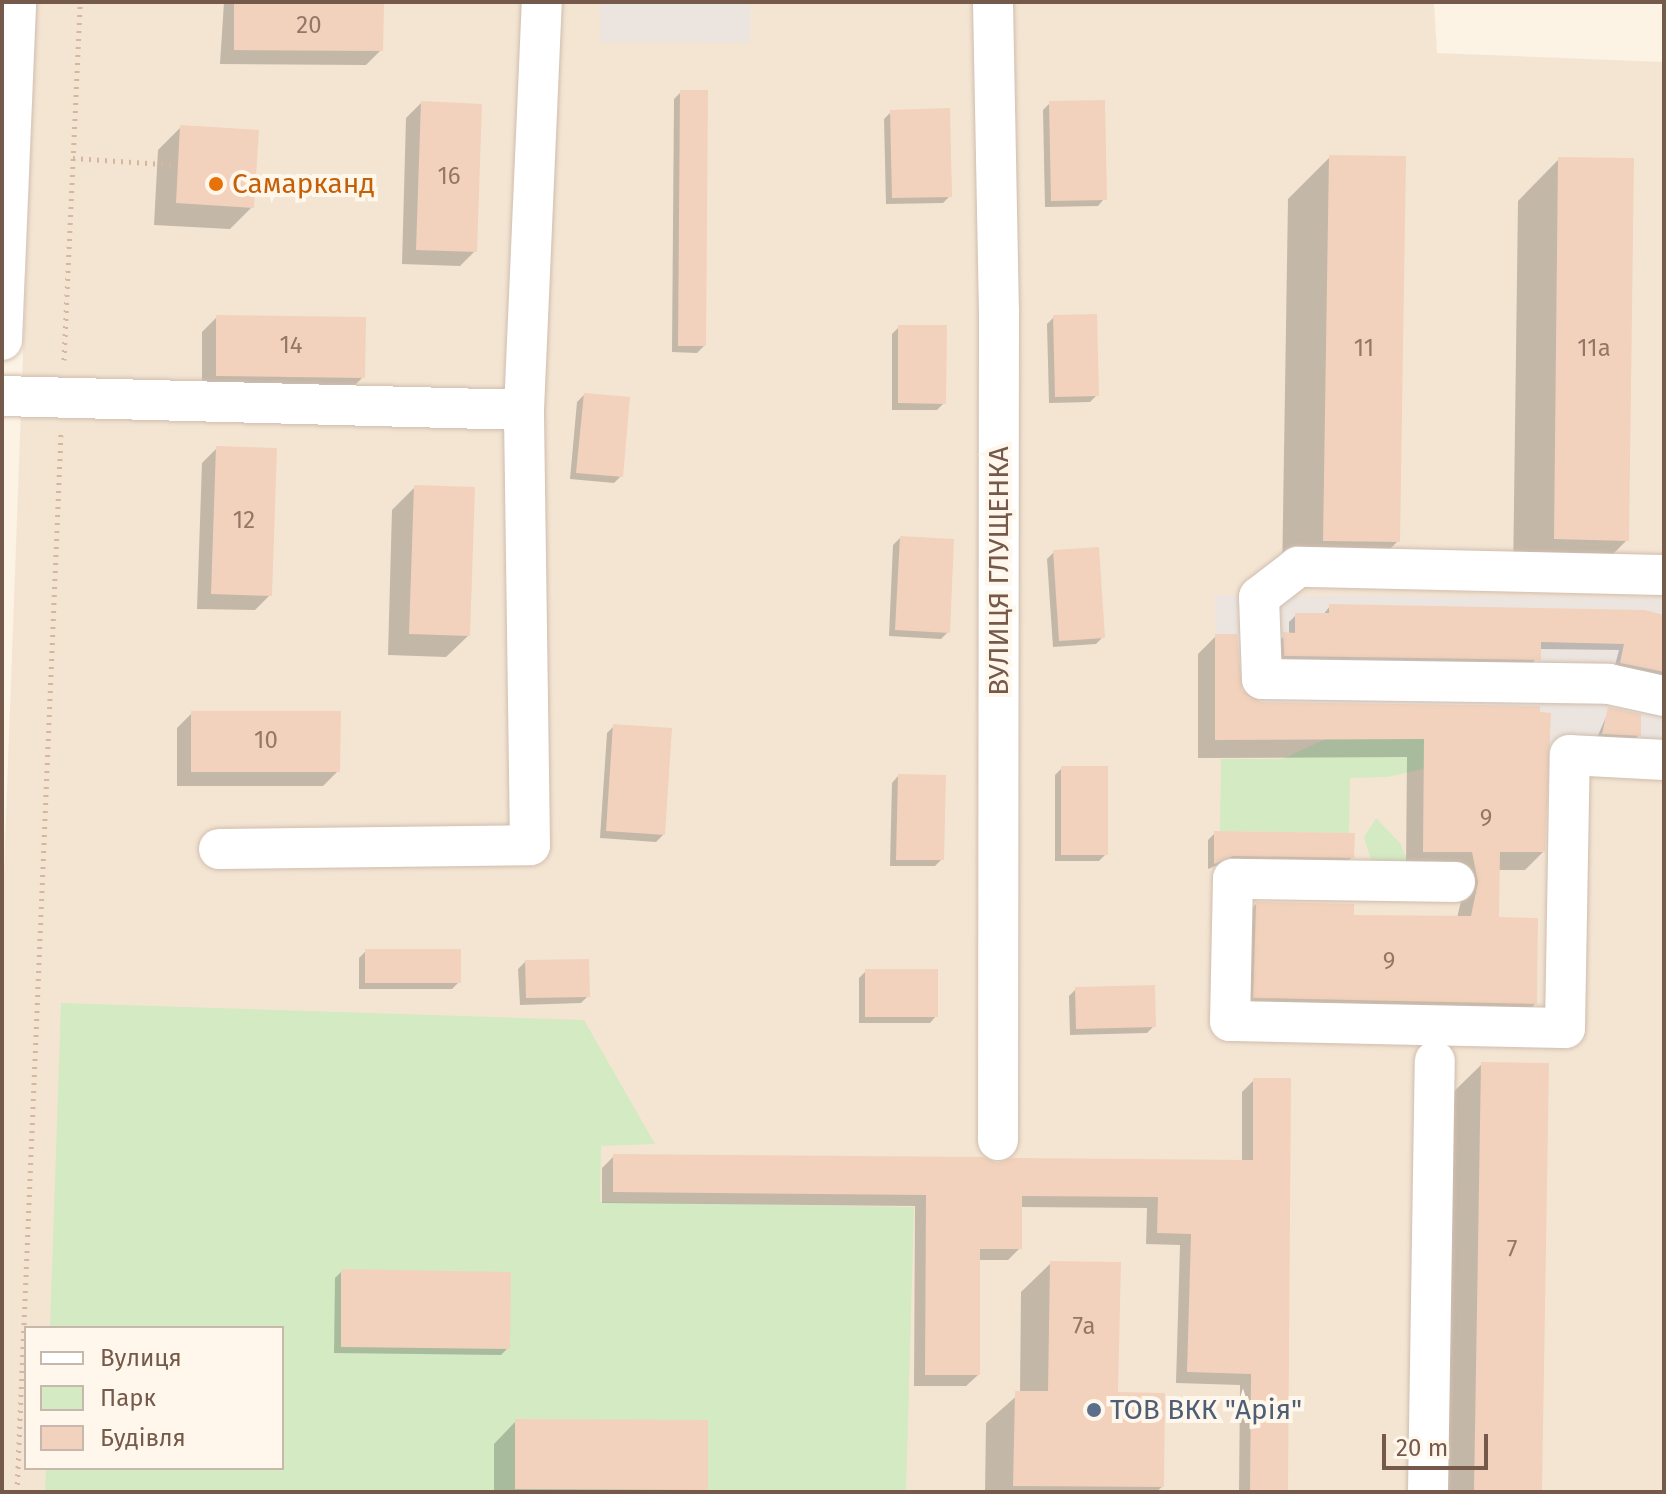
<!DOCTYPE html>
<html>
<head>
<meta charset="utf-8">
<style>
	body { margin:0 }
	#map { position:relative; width:1666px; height:1494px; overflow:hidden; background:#fcf3e5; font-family:"Fira Sans",sans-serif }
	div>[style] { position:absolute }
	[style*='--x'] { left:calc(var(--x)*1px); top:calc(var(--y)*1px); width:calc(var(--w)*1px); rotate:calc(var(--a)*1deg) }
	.residential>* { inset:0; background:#f4e5d3 }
	.industrial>* { inset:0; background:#ece5df }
	.green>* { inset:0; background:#d3eac3 }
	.shadow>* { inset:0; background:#0003 }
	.building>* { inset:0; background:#f2d2bc }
	.path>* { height:5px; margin-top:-2.5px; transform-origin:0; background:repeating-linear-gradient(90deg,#d7b59f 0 2px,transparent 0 8px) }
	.roads { filter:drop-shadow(0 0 2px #d0bdae) drop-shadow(0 0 2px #d0bdae) }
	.minor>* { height:40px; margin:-20px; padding:0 20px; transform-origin:20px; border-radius:20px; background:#fff }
	.dots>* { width:22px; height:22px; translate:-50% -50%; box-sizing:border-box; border:4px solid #fff7eb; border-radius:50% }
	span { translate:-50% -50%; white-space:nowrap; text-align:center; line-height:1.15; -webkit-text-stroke:8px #fff7eb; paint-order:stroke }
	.number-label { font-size:24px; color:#947766 }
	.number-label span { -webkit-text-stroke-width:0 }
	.food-label { font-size:28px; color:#c56008 }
	.left { translate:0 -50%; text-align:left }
	.street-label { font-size:28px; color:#75594a }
	.service-label { font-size:28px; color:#4e5e75 }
	.frame { position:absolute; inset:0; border:4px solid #75594a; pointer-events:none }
	.legend { position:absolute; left:24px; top:1326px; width:260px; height:144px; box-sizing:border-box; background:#fff7eb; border:2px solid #c8b8ab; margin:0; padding:10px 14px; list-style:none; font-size:24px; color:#75594a }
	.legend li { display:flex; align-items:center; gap:16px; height:40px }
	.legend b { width:40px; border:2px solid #c8b8ab }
	.scale { position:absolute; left:1382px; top:1434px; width:106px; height:36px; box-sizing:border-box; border:4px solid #75594a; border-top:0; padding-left:10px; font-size:24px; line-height:28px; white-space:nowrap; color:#75594a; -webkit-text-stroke:6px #fff7eb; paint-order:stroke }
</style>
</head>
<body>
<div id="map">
	<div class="residential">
		<div style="clip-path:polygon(evenodd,36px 2px,1434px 2px,1437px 53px,1664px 62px,1664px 1492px,2px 1492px,2px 925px,36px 2px,26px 1328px,282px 1328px,282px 1468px,26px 1468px,26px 1328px)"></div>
	</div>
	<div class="industrial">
		<div style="clip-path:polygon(601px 2px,751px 2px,750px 43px,600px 42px)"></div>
		<div style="clip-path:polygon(1215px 595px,1664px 598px,1664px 748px,1639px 742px,1215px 740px)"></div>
	</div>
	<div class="green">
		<div style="clip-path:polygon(1337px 734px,1433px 739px,1432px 767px,1388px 777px,1350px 778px,1349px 833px,1220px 831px,1221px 759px,1282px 759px)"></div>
		<div style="clip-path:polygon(1376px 818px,1400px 843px,1411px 869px,1373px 866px,1364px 837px)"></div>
		<div style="clip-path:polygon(61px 1003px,584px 1020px,655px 1144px,601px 1146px,600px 1202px,914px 1207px,906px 1492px,45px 1492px,46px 1468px,282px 1468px,282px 1328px,50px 1328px)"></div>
	</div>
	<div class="shadow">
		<div style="clip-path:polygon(224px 2px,382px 2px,381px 50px,366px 65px,220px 64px)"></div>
		<div style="clip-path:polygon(681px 92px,704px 346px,697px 353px,672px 352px,674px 99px)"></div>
		<div style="clip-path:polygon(421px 103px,475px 251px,460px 266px,402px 264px,406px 118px)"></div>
		<div style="clip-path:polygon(1050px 103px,1104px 199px,1098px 206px,1045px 207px,1043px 110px)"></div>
		<div style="clip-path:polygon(891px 112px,950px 196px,943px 203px,886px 204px,884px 119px)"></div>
		<div style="clip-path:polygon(181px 127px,252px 207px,230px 229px,154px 225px,158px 150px)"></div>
		<div style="clip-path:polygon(1330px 157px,1398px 541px,1357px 582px,1282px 581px,1288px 199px)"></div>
		<div style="clip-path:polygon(1559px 159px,1627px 540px,1586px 581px,1513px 580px,1518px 201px)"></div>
		<div style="clip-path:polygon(217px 317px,363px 377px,348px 392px,202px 390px,202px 332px)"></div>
		<div style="clip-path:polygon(1054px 317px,1097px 395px,1090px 402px,1049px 403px,1047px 324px)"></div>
		<div style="clip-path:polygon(899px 327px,944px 403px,937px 410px,892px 410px,892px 334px)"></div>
		<div style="clip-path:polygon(584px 395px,621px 476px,614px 483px,570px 479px,577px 402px)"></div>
		<div style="clip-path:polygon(217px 448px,270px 595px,255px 610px,197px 609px,202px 463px)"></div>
		<div style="clip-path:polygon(415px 487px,469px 635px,446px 657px,388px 655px,392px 510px)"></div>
		<div style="clip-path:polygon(900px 538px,948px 632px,941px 639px,889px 636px,893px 545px)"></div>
		<div style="clip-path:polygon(1054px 552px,1103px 637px,1096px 644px,1053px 647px,1047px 559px)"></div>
		<div style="clip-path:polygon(1330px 606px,1644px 612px,1664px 617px,1664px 682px,1614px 669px,1619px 650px,1539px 649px,1532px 666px,1278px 662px,1277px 641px,1289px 634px,1289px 622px,1296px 615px,1323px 615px)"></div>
		<div style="clip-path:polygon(1216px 636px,1240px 691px,1260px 704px,1538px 708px,1543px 852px,1525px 870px,1498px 870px,1497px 919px,1535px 1004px,1517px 1022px,1236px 1016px,1238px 922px,1256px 904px,1352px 917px,1457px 918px,1461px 901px,1454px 870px,1406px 869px,1407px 757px,1198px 758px,1198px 654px)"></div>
		<div style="clip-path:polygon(1609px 710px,1639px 735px,1632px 742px,1596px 740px)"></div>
		<div style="clip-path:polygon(192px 713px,338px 771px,323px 786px,177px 786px,177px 728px)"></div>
		<div style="clip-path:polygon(614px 726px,663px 835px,656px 842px,600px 838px,607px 733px)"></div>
		<div style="clip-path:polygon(1062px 768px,1106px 854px,1099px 861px,1055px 861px,1055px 775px)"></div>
		<div style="clip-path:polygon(898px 776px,942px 859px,935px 866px,890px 866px,892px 783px)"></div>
		<div style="clip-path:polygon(1215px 833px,1352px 857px,1345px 864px,1225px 862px,1208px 869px,1208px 840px)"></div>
		<div style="clip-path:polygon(366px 951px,459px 982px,452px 989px,359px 989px,359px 958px)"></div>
		<div style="clip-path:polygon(525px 962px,588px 996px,581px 1003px,520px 1005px,518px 969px)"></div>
		<div style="clip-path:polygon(866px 971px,936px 1016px,930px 1023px,859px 1023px,859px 978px)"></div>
		<div style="clip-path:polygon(1076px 989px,1154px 1026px,1147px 1033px,1070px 1035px,1069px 996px)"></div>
		<div style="clip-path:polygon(1482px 1064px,1540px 1492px,1434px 1492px,1440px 1105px)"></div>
		<div style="clip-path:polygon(1254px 1080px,1286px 1492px,1239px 1492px,1240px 1385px,1176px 1383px,1180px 1245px,1146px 1244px,1147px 1208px,1020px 1207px,1020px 1248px,1008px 1260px,978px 1260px,978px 1375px,966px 1386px,914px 1386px,915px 1206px,602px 1203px,602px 1168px,614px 1156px,997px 1165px,1242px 1162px,1242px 1092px)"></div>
		<div style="clip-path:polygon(1051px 1263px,1162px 1487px,1156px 1492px,985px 1492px,986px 1423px,1020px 1393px,1021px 1292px)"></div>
		<div style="clip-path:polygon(342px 1271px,508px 1348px,501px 1355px,334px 1353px,335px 1278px)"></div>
		<div style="clip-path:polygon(516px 1421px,706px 1490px,494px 1492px,494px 1444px)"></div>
	</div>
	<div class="building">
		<div style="clip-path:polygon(234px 2px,384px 2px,383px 51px,234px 50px)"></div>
		<div style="clip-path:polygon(680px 90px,708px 90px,706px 346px,678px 346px)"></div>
		<div style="clip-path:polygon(1105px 100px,1107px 200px,1051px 201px,1049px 101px)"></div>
		<div style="clip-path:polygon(421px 101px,482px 104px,477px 252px,416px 250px)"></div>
		<div style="clip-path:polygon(950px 108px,952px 197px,892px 198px,890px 110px)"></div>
		<div style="clip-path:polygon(180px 125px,259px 130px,254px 208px,176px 203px)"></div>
		<div style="clip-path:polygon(1329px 155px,1406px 156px,1400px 542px,1323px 541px)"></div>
		<div style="clip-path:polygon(1558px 157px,1634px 158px,1629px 541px,1554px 539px)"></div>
		<div style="clip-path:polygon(1097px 314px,1099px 396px,1055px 397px,1053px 315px)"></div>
		<div style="clip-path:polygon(216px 315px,366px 317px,365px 378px,216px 376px)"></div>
		<div style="clip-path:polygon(898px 325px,947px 325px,946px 404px,898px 403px)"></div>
		<div style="clip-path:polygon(584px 393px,630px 397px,623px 477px,576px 473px)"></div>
		<div style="clip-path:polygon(216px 446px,277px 448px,272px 596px,211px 594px)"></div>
		<div style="clip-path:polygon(414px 485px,475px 487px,470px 636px,409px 634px)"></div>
		<div style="clip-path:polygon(900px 536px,954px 539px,950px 633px,895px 630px)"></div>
		<div style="clip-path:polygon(1099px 547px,1105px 638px,1059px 641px,1053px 550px)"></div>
		<div style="clip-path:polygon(1329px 604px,1645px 610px,1664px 615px,1664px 672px,1620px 663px,1624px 644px,1541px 642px,1541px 660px,1284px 656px,1283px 632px,1295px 633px,1295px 613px,1329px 613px)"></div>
		<div style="clip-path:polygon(1215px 634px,1237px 634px,1242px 690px,1261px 702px,1540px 706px,1540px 712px,1551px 713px,1545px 852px,1500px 852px,1499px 917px,1538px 918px,1537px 1004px,1253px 998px,1256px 902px,1354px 904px,1354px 915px,1471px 916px,1478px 882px,1472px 852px,1423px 852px,1424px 739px,1215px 740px)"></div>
		<div style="clip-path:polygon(1608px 707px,1641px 714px,1641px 736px,1602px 734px)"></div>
		<div style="clip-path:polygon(191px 711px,341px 711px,340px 772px,191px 772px)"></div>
		<div style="clip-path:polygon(613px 724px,672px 728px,665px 835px,606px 831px)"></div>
		<div style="clip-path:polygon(1061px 766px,1108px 766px,1108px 855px,1061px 855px)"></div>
		<div style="clip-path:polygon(898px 774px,946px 775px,944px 860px,896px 860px)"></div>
		<div style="clip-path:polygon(1214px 831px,1355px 833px,1354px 858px,1233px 856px,1214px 864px)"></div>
		<div style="clip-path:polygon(365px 949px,461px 949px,461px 983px,365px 983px)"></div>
		<div style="clip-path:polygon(589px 959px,590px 997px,526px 998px,525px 960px)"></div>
		<div style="clip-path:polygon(865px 969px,938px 969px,938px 1017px,865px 1017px)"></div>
		<div style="clip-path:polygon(1155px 985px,1156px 1027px,1076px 1029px,1075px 987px)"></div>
		<div style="clip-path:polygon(1481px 1062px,1549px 1063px,1542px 1492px,1474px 1492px)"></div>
		<div style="clip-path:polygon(1253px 1078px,1291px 1078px,1288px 1492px,1250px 1492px,1251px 1374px,1187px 1372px,1191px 1234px,1157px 1233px,1158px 1197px,1022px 1196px,1022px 1249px,980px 1249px,980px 1375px,925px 1375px,926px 1195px,613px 1192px,613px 1154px,984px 1157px,997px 1163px,1012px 1158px,1253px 1160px)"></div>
		<div style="clip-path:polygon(1050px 1261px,1121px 1262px,1118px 1392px,1165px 1393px,1164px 1487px,1013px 1486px,1015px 1391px,1048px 1391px)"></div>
		<div style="clip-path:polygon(341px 1269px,511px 1272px,510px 1349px,341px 1347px)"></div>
		<div style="clip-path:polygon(515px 1419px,708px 1420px,708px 1490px,515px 1489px)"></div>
	</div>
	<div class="path">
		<div style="--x:73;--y:158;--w:105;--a:3.8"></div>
		<div style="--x:64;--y:360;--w:358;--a:-87.4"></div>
		<div style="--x:17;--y:1492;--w:1059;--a:-87.62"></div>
	</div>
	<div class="roads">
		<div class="minor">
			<div style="--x:993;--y:2;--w:308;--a:88.9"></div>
			<div style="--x:999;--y:310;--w:830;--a:90.07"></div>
			<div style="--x:2;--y:340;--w:338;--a:-87.6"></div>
			<div style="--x:2;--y:396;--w:522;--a:1.54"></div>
			<div style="--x:524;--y:410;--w:408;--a:-87.5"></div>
			<div style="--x:1664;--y:575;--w:366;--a:-178.7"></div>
			<div style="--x:1298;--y:567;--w:49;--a:142.4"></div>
			<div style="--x:1259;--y:597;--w:82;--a:87.9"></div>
			<div style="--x:1262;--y:679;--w:347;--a:0.8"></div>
			<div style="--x:1609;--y:684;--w:56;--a:12.3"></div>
			<div style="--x:219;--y:849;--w:311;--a:-0.7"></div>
			<div style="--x:530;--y:845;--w:435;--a:-90.8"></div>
			<div style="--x:1455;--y:882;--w:222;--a:-179.2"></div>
			<div style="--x:1233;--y:879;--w:142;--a:91.2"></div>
			<div style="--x:1230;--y:1021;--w:335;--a:1.2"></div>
			<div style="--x:1565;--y:1028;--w:273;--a:-89"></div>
			<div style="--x:1570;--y:755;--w:94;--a:3"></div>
			<div style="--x:1428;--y:1492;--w:431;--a:-89.1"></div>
		</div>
	</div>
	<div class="dots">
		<div style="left:216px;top:184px;background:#e8710a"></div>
		<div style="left:1094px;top:1410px;background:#5c6f8a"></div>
	</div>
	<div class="number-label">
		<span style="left:309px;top:26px">20</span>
		<span style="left:449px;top:177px">16</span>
		<span style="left:291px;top:346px">14</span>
		<span style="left:1364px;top:349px">11</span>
		<span style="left:1594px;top:349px">11а</span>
		<span style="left:244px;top:521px">12</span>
		<span style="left:266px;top:741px">10</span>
		<span style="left:1486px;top:819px">9</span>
		<span style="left:1389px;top:962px">9</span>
		<span style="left:1512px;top:1250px">7</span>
		<span style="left:1084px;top:1327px">7а</span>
	</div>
	<div class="food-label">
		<span class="left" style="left:232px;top:184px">Самарканд</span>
	</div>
	<div class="street-label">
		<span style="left:999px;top:571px;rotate:-90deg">ВУЛИЦЯ ГЛУЩЕНКА</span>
	</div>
	<div class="service-label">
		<span class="left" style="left:1110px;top:1410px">ТОВ ВКК "Арія"</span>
	</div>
	<div class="frame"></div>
	<ul class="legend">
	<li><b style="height:10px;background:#fff"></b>Вулиця</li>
	<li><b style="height:22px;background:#d3eac3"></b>Парк</li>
	<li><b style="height:22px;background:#f2d2bc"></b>Будівля</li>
	</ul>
	<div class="scale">20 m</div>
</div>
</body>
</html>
